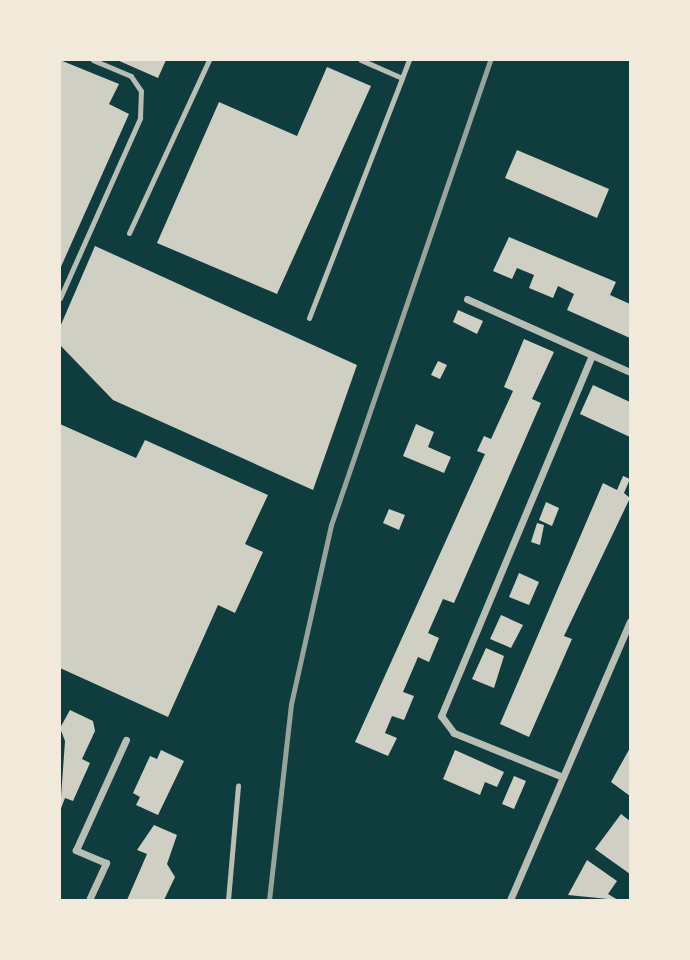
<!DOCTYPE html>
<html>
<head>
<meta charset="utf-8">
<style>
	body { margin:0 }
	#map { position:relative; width:690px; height:960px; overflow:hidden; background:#0f3d3e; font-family:"Noto Sans",sans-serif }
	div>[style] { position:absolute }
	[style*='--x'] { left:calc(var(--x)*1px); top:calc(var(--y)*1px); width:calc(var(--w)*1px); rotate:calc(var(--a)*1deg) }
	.building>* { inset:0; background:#cfcfc3 }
	.service>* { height:5px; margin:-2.5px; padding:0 2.5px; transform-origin:2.5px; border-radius:2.5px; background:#b8beb3 }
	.minor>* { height:7px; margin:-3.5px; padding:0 3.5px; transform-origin:3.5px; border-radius:3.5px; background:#b8beb3 }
	.rail>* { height:5px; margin:-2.5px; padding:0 2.5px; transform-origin:2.5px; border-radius:2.5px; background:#97a49c }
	span { translate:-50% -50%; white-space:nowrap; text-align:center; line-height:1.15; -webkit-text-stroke:6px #f1e9da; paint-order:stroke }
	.frame { position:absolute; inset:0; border:61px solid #f1e9da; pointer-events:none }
</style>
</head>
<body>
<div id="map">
	<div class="building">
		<div style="clip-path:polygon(60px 60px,119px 84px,109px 104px,129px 114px,60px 269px)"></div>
		<div style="clip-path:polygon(117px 60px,166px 60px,158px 78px)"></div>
		<div style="clip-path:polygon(327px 67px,371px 86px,277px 294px,157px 243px,219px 102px,297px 136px)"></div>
		<div style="clip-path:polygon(517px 150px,609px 189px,597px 218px,505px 178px)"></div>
		<div style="clip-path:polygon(509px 237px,616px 282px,610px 295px,630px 304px,630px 338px,567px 310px,574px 294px,558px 286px,553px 298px,529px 288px,534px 275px,517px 268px,512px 279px,493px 271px)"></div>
		<div style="clip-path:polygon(95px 246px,357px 365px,313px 490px,113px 400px,60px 345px,60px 327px)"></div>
		<div style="clip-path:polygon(458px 310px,483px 321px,477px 334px,453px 322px)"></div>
		<div style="clip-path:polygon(524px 339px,554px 352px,532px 399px,541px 403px,454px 603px,443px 599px,428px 633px,439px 638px,429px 662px,418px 657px,403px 692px,414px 696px,404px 720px,392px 716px,385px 733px,397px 738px,388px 756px,355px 742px,485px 454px,477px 451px,484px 436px,491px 439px,513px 391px,504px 387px)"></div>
		<div style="clip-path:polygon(438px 361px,447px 365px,440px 379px,431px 375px)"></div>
		<div style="clip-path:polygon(593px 385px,630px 402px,630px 437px,580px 414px)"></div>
		<div style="clip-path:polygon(60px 424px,136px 458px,145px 440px,268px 495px,245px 544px,263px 552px,235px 613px,218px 605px,168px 717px,60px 668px)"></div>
		<div style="clip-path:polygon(416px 424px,434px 432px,428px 447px,451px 457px,444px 473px,403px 456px)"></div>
		<div style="clip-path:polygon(623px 476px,630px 479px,624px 493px,630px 498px,564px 636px,572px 639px,529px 737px,500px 724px,603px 483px,617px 490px)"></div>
		<div style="clip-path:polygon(546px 502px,559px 508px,552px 526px,539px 520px)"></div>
		<div style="clip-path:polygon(389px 509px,405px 515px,399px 530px,383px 523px)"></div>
		<div style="clip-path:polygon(537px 523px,544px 525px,540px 545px,531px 542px)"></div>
		<div style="clip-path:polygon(519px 573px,539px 582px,529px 605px,509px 597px)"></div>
		<div style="clip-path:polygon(501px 615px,523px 625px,511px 648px,490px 639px)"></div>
		<div style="clip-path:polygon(486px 648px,504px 656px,494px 688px,472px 679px)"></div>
		<div style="clip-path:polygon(70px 710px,93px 721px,95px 731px,82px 759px,90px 763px,73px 801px,65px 798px,60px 811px,65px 741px,60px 728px)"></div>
		<div style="clip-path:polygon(630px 748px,630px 796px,611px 782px)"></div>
		<div style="clip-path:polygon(161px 750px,184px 761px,158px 815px,136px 805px,140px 797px,133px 793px,150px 756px,157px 759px)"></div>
		<div style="clip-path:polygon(455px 750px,504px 772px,497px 787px,485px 782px,480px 795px,443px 779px)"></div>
		<div style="clip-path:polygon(514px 776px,526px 781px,514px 809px,502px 804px)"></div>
		<div style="clip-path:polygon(621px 814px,630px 821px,630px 874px,595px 849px)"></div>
		<div style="clip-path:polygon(154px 825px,177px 835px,167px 864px,175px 877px,164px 900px,127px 900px,147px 854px,137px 850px)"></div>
		<div style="clip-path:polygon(587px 860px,617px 881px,608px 894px,618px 900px,568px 895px)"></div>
	</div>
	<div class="service">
		<div style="--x:402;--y:78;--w:19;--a:-69"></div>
		<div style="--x:129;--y:233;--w:191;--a:-65.2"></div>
		<div style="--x:60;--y:298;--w:197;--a:-66"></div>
		<div style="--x:140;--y:118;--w:27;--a:-88"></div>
		<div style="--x:141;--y:91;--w:18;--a:-124"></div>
		<div style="--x:131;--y:76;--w:41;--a:-157.2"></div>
		<div style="--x:309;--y:318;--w:257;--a:-68.8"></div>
		<div style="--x:402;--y:78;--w:45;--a:-156.3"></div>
		<div style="--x:228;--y:900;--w:115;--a:-85"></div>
	</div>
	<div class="minor">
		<div style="--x:467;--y:299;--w:137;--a:24.1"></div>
		<div style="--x:563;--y:777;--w:118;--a:-158"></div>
		<div style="--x:454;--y:733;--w:21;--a:-127"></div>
		<div style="--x:441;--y:716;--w:391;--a:-67.3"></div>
		<div style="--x:592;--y:355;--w:42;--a:24.1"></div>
		<div style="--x:89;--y:900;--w:41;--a:-65.3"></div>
		<div style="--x:106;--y:863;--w:33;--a:-157"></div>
		<div style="--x:76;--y:850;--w:121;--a:-65.6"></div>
		<div style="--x:510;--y:900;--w:303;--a:-66.7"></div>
	</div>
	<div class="rail">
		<div style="--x:269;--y:900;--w:197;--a:-83.6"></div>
		<div style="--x:291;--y:704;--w:183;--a:-77.4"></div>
		<div style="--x:331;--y:525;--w:491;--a:-71.1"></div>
	</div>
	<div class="frame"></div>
</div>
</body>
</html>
